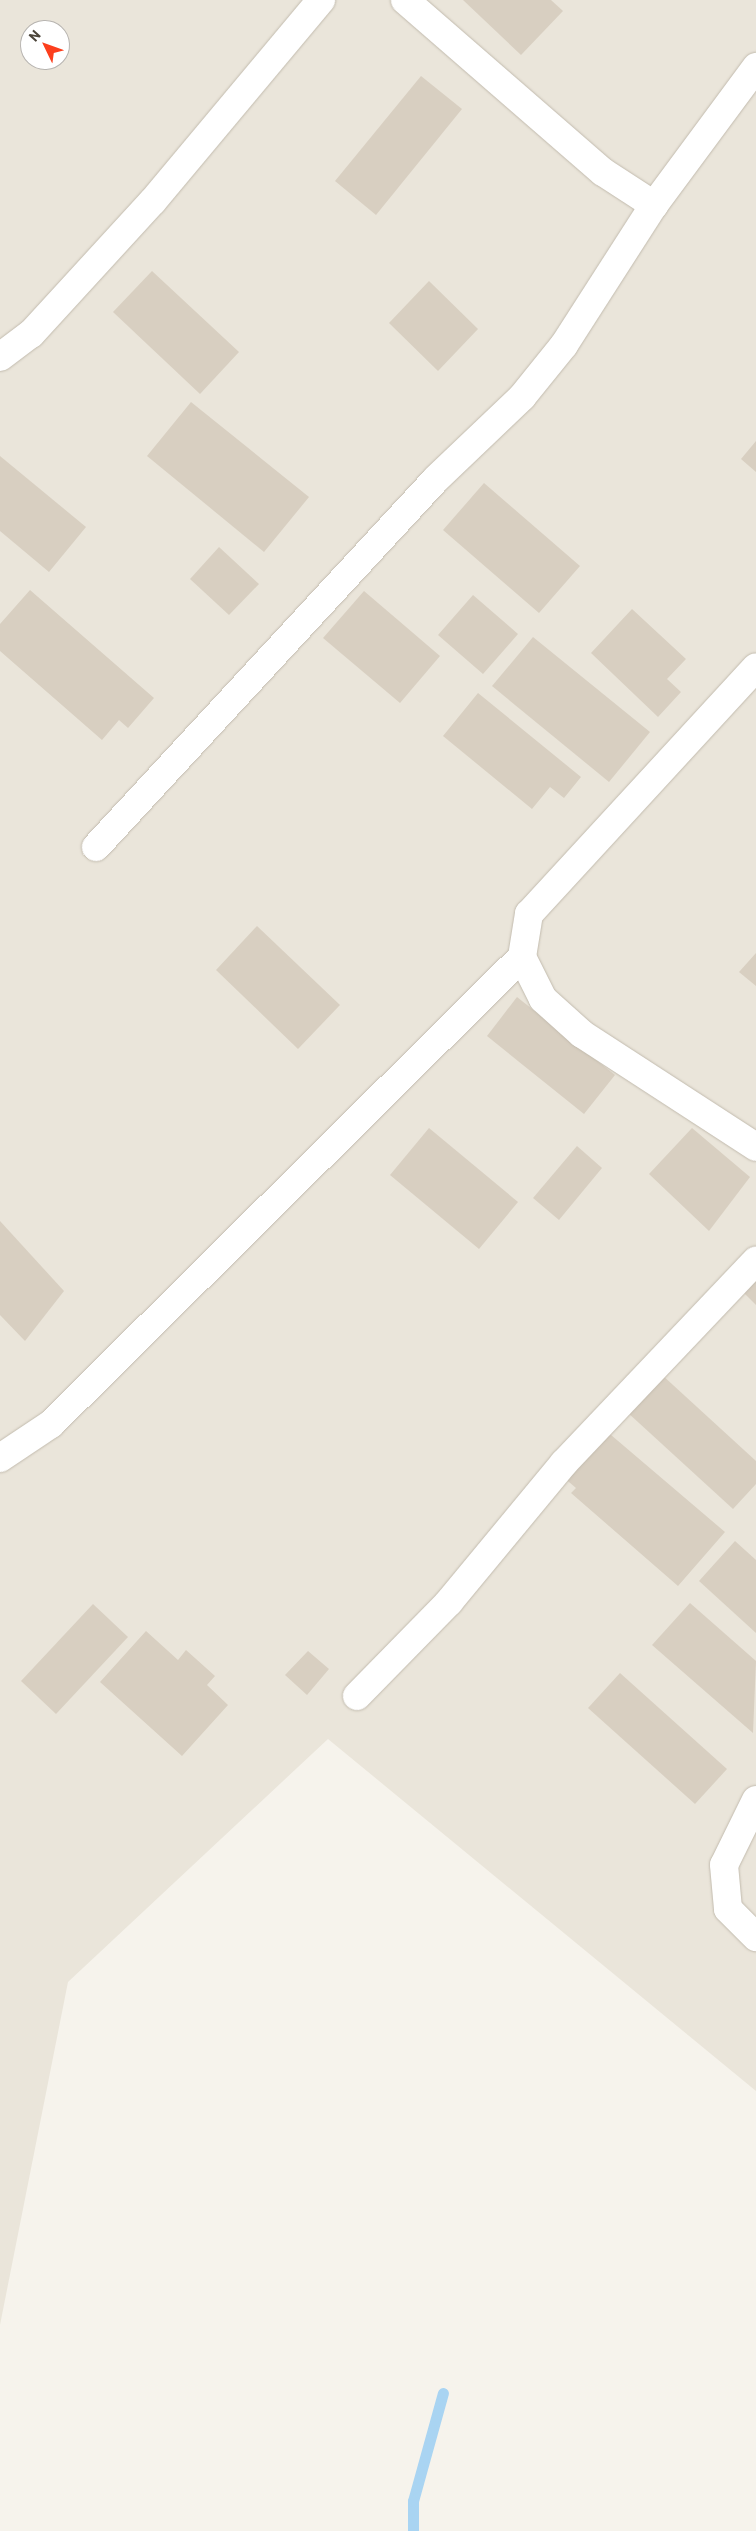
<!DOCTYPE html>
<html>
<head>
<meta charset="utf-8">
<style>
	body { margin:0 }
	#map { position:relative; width:756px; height:2531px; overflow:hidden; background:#f6f3ec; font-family:Barlow,sans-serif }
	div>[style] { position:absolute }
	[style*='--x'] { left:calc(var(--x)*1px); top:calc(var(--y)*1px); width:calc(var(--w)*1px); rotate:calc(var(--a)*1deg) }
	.residential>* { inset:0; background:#eae5da }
	.stream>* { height:11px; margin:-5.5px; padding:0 5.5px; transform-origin:5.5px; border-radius:5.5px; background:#a9d4f2 }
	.building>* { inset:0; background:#d8cfc1 }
	.roads { filter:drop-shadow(0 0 1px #c2bbae) drop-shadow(0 0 1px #c2bbae) }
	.minor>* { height:28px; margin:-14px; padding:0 14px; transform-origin:14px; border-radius:14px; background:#fff }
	span { translate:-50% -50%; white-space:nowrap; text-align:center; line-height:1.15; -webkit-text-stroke:4px #fff; paint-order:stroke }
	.north { position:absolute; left:20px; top:20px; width:50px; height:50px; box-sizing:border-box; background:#fff; border:1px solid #b7b4b0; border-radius:50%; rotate:312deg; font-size:14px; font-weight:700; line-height:20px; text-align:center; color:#4b4439 }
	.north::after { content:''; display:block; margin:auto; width:18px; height:22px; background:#fc3f1d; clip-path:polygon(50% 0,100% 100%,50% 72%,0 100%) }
</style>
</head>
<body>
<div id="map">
	<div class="residential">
		<div style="clip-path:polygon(evenodd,0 0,756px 0,756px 2091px,328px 1739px,68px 1982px,0 2325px,0 0,30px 30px,60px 30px,60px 60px,30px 60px,30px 30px)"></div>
	</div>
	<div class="stream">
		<div style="--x:413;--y:2531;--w:30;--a:-90"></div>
		<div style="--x:413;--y:2501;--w:112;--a:-74.5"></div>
	</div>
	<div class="building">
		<div style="clip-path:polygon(463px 0,551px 0,563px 11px,521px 55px)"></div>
		<div style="clip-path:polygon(421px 76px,462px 109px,376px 215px,335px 181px)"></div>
		<div style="clip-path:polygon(152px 271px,239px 352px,200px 394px,113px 312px)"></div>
		<div style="clip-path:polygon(429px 281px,478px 329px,438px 371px,389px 323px)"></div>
		<div style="clip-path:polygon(191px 402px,309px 497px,264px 552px,147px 456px)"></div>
		<div style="clip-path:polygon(756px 441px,756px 472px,741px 459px)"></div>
		<div style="clip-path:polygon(0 456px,86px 527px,49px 572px,0 531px)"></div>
		<div style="clip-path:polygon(484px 483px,580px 566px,539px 613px,443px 530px)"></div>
		<div style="clip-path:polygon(219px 547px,259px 584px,229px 615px,190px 579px)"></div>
		<div style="clip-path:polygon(30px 590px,154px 698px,128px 728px,119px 720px,102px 740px,0 651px,0 624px)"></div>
		<div style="clip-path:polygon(364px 591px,440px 656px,400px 703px,323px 638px)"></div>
		<div style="clip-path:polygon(473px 595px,518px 634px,483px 674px,438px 635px)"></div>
		<div style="clip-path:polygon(632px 609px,686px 659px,667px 679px,681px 692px,658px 717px,591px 653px)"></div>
		<div style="clip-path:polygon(533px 637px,650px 732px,609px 782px,492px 686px)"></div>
		<div style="clip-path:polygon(478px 693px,581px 777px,564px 798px,550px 787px,532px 809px,443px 736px)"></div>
		<div style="clip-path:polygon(257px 926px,340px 1005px,298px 1049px,216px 970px)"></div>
		<div style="clip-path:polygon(756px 953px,756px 986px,739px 972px)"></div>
		<div style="clip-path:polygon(517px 997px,615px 1075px,584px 1114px,487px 1036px)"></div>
		<div style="clip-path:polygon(429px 1128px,518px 1202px,479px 1249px,390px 1175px)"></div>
		<div style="clip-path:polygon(692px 1128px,750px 1177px,709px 1231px,649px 1174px)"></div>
		<div style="clip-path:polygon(577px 1146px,602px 1168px,559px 1220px,533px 1198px)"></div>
		<div style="clip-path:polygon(0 1221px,64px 1291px,25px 1341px,0 1315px)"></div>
		<div style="clip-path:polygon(756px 1274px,756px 1305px,743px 1292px)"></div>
		<div style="clip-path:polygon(661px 1374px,756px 1461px,756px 1484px,733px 1509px,627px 1412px)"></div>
		<div style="clip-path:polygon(604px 1429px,725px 1532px,678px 1586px,571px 1493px,576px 1488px,562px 1476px)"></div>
		<div style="clip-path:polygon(735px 1541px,756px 1560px,756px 1633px,699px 1581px)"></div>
		<div style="clip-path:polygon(690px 1603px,756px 1661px,753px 1733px,652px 1645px)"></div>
		<div style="clip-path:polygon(93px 1604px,128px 1637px,56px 1714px,21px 1681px)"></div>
		<div style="clip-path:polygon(146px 1631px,178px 1660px,186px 1650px,215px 1676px,207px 1685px,228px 1705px,182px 1756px,100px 1682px)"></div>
		<div style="clip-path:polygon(308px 1651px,329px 1669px,307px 1695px,285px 1675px)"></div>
		<div style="clip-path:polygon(620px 1673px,727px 1769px,695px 1804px,588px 1708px)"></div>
	</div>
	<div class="roads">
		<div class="minor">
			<div style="--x:405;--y:0;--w:262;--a:41"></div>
			<div style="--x:603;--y:172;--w:61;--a:32.9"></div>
			<div style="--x:654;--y:205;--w:172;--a:-53.5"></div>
			<div style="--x:0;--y:357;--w:39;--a:-37"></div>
			<div style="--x:31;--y:334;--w:180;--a:-47.5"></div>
			<div style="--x:153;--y:201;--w:262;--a:-50.1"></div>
			<div style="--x:96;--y:847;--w:501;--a:-47.26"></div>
			<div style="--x:436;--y:479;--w:119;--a:-43.6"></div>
			<div style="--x:522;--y:397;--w:67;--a:-51.1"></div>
			<div style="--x:564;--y:345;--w:166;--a:-57.3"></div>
			<div style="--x:522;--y:957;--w:47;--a:63.4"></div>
			<div style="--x:543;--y:999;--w:52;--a:41.9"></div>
			<div style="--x:582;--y:1034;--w:207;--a:33"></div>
			<div style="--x:0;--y:1458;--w:61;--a:-33.7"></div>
			<div style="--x:51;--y:1424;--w:663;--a:-44.76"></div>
			<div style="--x:522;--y:957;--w:44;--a:-80.8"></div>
			<div style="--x:529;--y:914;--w:335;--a:-47.4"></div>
			<div style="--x:357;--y:1696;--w:132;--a:-45.6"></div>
			<div style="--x:449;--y:1602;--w:180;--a:-50.4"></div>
			<div style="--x:564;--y:1463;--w:279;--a:-46.5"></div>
			<div style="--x:756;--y:1800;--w:72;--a:116.2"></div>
			<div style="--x:724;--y:1865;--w:44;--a:84.8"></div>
			<div style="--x:728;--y:1909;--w:40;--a:45"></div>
		</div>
	</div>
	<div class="north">N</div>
</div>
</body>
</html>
